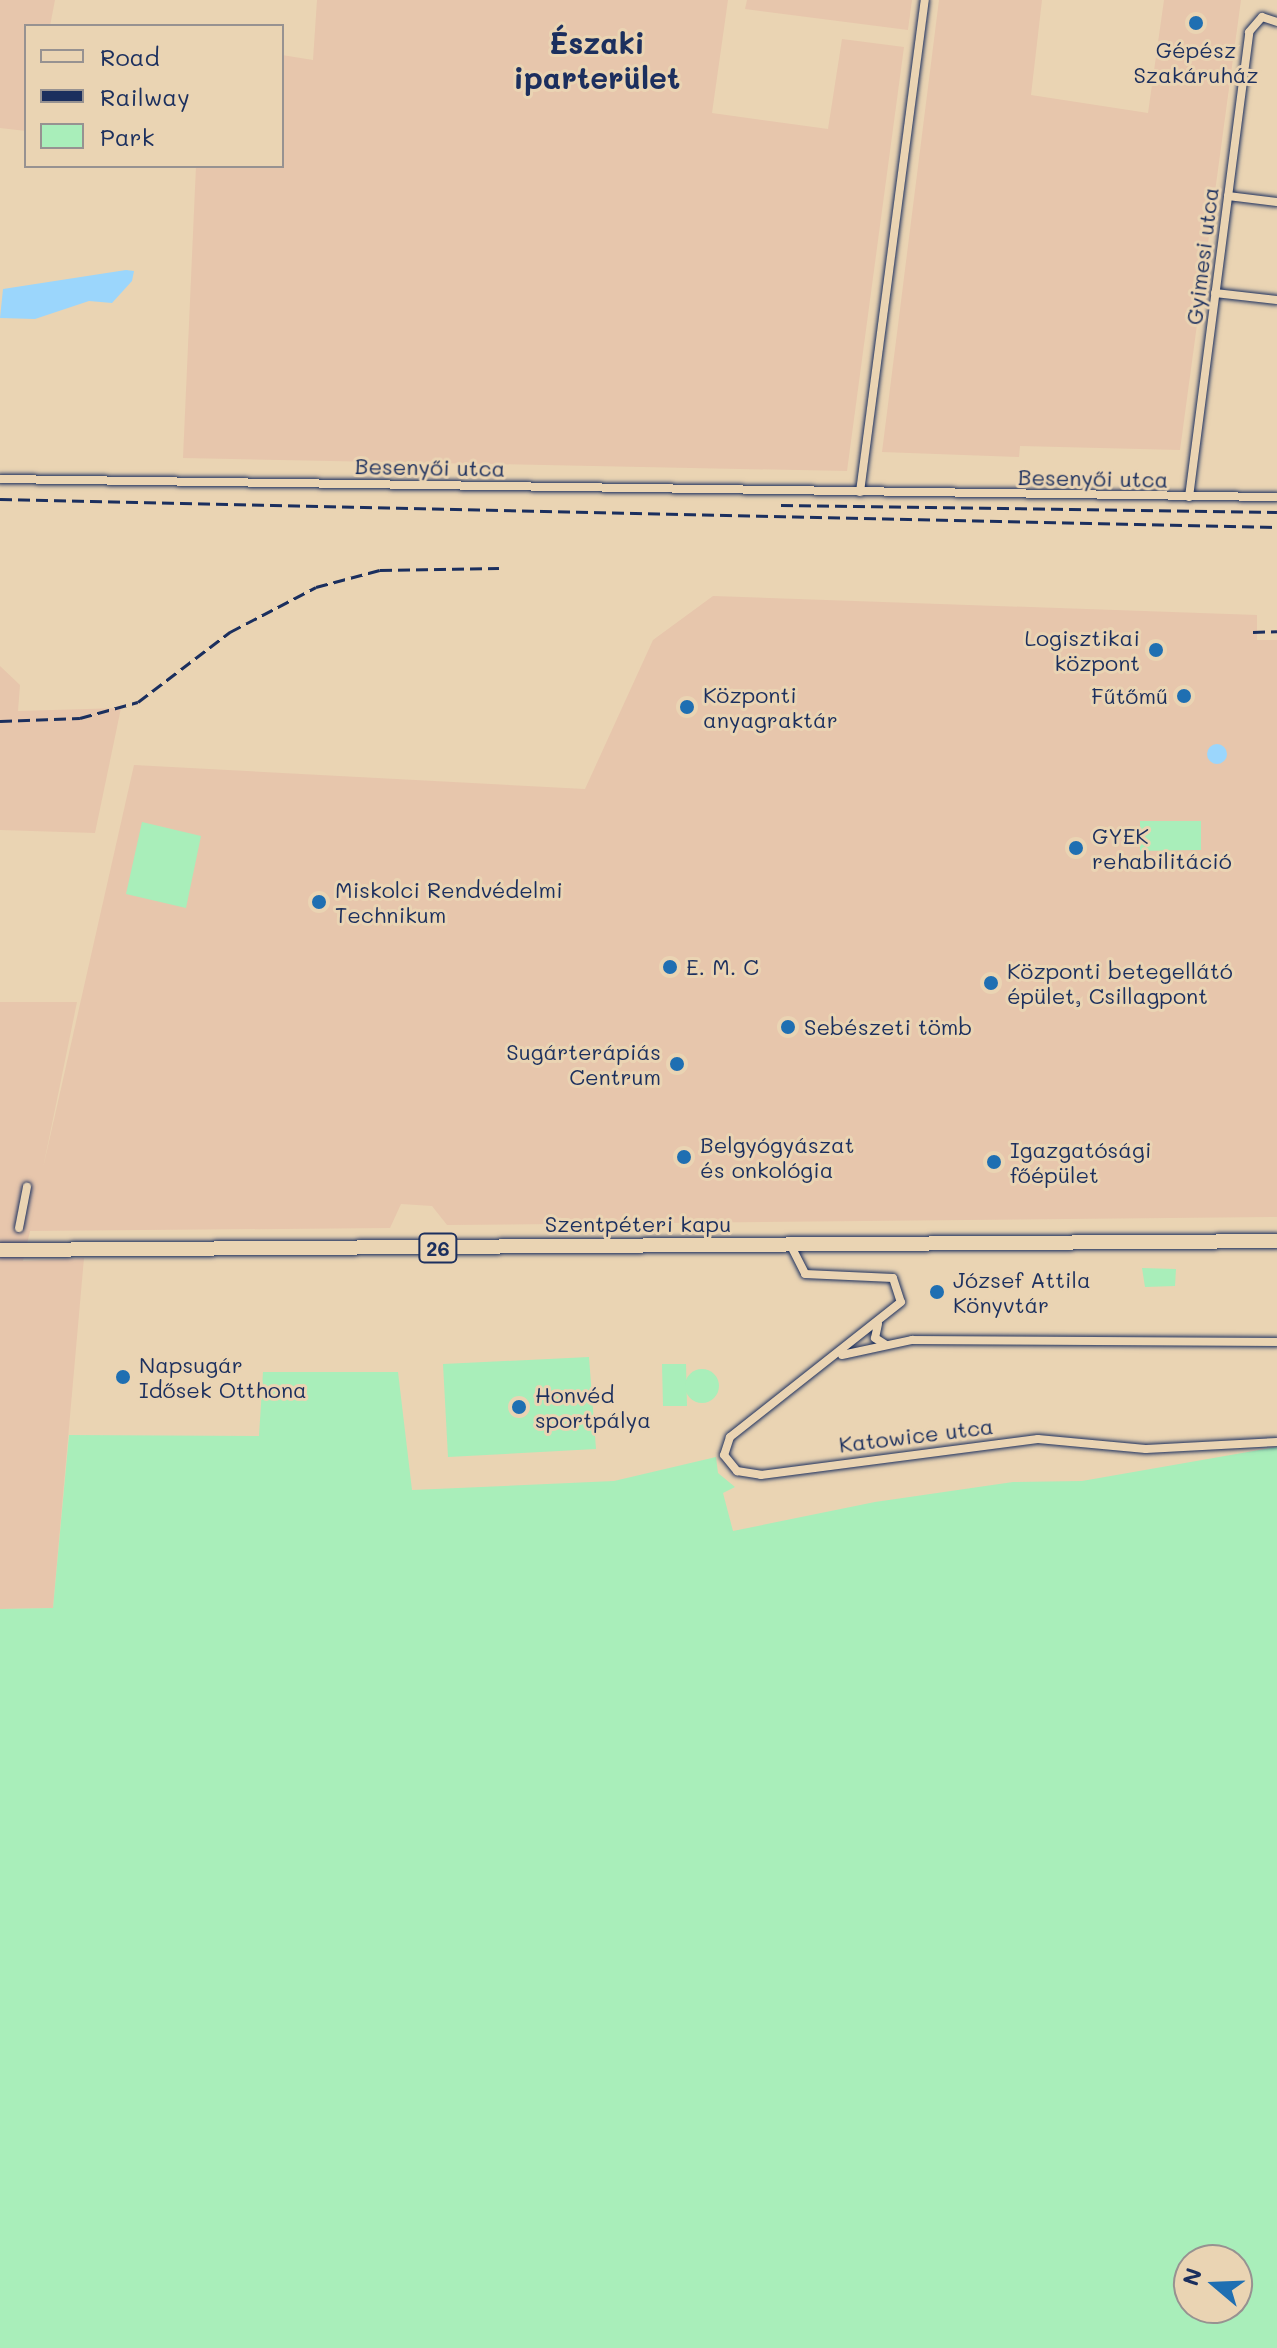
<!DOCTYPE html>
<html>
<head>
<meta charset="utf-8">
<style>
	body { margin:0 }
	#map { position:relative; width:1277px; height:2348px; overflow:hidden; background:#ead4b3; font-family:Mali,sans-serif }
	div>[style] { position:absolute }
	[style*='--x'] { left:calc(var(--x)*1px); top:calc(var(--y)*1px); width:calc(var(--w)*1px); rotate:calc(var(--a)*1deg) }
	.built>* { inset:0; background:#e7c6ac }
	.green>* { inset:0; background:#a9eeba }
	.round { border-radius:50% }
	.water>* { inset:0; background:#9bd6fc }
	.roads { filter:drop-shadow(0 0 2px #1b2f5e) drop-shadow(0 0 2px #1b2f5e) }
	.minor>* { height:8px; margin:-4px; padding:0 4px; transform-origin:4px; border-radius:4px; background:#ead4b3 }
	.primary>* { height:14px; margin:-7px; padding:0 7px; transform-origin:7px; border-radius:7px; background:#ead4b3 }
	.rail>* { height:3px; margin-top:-1.5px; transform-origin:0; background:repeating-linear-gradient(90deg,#1b2f5e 0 12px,transparent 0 18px) }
	.dots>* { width:22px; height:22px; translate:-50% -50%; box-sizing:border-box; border:4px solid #ead4b3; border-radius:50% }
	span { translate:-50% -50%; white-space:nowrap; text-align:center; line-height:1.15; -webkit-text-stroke:6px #ead4b3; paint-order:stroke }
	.shield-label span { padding:2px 6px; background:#ead4b3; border:2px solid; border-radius:6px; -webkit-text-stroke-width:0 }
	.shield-label { font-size:20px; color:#1b2f5e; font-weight:700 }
	.poi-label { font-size:22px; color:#1b2f5e }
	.right { translate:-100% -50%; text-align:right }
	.left { translate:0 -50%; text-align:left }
	.street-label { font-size:22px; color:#1b2f5e }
	.district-label { font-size:30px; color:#1b2f5e; font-weight:700 }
	.legend { position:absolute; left:24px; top:24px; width:260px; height:144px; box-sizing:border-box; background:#ead4b3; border:2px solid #979291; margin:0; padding:10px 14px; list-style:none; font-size:24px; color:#1b2f5e }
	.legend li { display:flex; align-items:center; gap:16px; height:40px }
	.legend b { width:40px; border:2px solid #979291 }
	.north { position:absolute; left:1173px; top:2244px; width:80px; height:80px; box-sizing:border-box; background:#ead4b3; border:2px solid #979291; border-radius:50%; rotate:289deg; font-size:22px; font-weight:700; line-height:32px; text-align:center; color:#1b2f5e }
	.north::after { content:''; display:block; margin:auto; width:28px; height:36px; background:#1f6fb2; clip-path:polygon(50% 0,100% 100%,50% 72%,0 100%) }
</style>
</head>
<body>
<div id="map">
	<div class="built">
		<div style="clip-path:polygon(0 0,55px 0,50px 26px,26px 26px,26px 131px,0 128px)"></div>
		<div style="clip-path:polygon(317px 0,728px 0,712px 113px,828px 129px,842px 39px,904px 47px,847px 471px,183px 458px,196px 166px,282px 166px,282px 55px,313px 60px)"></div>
		<div style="clip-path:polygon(747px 0,912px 0,908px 30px,745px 9px)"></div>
		<div style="clip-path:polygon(939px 0,1042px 0,1031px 95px,1148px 113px,1164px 0,1241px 0,1180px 450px,1020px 446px,1019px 457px,882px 452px)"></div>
		<div style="clip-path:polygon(713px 596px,1257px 615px,1257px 640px,1277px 640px,1277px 1217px,447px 1225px,432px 1206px,401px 1204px,390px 1228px,30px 1231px,23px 1261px,84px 1258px,53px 1608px,0 1609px,0 1002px,77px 1002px,43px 1168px,134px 765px,585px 789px,653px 640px)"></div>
		<div style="clip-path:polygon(0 666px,20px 685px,18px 711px,121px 708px,95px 833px,0 830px)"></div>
	</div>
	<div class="green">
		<div style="clip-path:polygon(1140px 821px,1201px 821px,1201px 850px,1140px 851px)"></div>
		<div style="clip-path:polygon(142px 822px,201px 836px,186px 908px,126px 894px)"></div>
		<div style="clip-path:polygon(1142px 1268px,1176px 1269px,1175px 1286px,1145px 1287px)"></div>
		<div style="clip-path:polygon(589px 1357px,596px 1449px,448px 1457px,443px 1364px)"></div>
		<div style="clip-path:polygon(662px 1364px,686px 1364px,687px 1406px,663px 1406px)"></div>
		<div class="round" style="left:685px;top:1369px;width:34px;height:34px"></div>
		<div style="clip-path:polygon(evenodd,263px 1372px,398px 1372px,412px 1490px,614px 1481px,716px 1457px,718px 1473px,735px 1487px,723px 1493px,733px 1531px,875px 1502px,1013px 1482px,1082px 1481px,1277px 1447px,1277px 2348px,0 2348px,0 1609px,53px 1608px,69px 1435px,259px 1436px,263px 1372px,1189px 2260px,1237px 2260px,1237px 2308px,1189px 2308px,1189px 2260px)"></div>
	</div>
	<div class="water">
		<div style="clip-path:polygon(126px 270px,134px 271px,132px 281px,112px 303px,89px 301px,35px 319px,0 318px,3px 289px)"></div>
		<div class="round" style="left:1207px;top:744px;width:20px;height:20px"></div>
	</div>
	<div class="roads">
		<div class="minor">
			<div style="--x:1228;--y:196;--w:49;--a:7"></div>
			<div style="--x:1215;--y:293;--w:62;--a:6.4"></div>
			<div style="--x:0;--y:479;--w:1277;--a:0.81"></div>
			<div style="--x:860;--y:492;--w:496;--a:-82.5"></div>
			<div style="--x:1189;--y:497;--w:469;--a:-82.6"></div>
			<div style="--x:1249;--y:32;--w:20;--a:-49"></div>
			<div style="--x:1262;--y:17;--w:16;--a:18"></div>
			<div style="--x:19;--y:1228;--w:42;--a:-79"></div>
			<div style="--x:791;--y:1246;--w:31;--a:63"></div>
			<div style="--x:805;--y:1274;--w:88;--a:2.6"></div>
			<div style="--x:893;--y:1278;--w:25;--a:72"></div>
			<div style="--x:901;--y:1302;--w:218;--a:141.7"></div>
			<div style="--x:730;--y:1437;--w:19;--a:108"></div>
			<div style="--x:724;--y:1455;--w:21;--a:51"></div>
			<div style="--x:737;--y:1471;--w:24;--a:9"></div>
			<div style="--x:761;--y:1475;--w:279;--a:-7.4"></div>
			<div style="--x:1038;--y:1439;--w:108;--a:5.3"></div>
			<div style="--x:1146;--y:1449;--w:131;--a:-3.1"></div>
			<div style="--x:878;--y:1324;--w:14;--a:102"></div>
			<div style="--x:875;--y:1338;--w:13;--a:32"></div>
			<div style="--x:842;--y:1355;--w:72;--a:-12.1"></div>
			<div style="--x:912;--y:1340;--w:365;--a:0.3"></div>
		</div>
		<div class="primary">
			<div style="--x:0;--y:1250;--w:1277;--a:-0.4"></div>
		</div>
	</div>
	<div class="rail">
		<div style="--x:0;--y:499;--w:1277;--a:1.26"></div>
		<div style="--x:781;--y:505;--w:496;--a:0.8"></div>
		<div style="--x:1253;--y:632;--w:24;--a:-2"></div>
		<div style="--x:0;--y:721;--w:80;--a:-2.1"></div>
		<div style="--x:80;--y:718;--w:60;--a:-15.4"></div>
		<div style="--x:138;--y:702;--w:116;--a:-37.3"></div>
		<div style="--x:230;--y:632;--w:97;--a:-27.6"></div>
		<div style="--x:316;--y:587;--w:66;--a:-14.9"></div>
		<div style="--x:380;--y:570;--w:119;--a:-1"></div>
	</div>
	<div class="dots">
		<div style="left:1196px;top:23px;background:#1f6fb2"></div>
		<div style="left:1156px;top:650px;background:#1f6fb2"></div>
		<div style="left:1184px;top:696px;background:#1f6fb2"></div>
		<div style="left:687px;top:707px;background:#1f6fb2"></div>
		<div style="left:1076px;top:848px;background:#1f6fb2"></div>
		<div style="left:319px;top:902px;background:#1f6fb2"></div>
		<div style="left:670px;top:967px;background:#1f6fb2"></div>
		<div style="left:991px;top:983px;background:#1f6fb2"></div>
		<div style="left:788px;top:1027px;background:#1f6fb2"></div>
		<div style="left:677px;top:1064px;background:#1f6fb2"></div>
		<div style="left:684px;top:1157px;background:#1f6fb2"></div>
		<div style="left:994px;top:1162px;background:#1f6fb2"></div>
		<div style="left:937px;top:1292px;background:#1f6fb2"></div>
		<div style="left:123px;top:1377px;background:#1f6fb2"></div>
		<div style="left:519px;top:1407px;background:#1f6fb2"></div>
	</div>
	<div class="shield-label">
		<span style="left:438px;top:1248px">26</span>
	</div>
	<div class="poi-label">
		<span style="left:1196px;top:62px">Gépész<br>Szakáruház</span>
		<span class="right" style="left:1140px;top:650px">Logisztikai<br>központ</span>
		<span class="left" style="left:703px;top:707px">Központi<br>anyagraktár</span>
		<span class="right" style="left:1168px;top:696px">Fűtőmű</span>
		<span class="left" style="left:1092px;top:848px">GYEK<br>rehabilitáció</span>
		<span class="left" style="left:335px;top:902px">Miskolci Rendvédelmi<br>Technikum</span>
		<span class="left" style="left:686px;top:967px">E. M. C</span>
		<span class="left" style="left:1007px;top:983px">Központi betegellátó<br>épület, Csillagpont</span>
		<span class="left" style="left:804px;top:1027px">Sebészeti tömb</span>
		<span class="right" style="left:661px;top:1064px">Sugárterápiás<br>Centrum</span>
		<span class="left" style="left:700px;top:1157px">Belgyógyászat<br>és onkológia</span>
		<span class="left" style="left:1010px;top:1162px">Igazgatósági<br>főépület</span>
		<span class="left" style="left:953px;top:1292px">József Attila<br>Könyvtár</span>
		<span class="left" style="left:139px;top:1377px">Napsugár<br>Idősek Otthona</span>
		<span class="left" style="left:535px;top:1407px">Honvéd<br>sportpálya</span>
	</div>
	<div class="street-label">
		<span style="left:1202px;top:256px;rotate:-83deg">Gyimesi utca</span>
		<span style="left:430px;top:467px;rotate:1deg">Besenyői utca</span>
		<span style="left:1093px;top:478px;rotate:1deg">Besenyői utca</span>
		<span style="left:638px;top:1224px">Szentpéteri kapu</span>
		<span style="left:916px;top:1435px;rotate:-7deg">Katowice utca</span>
	</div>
	<div class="district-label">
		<span style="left:597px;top:59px">Északi<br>iparterület</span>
	</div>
	<ul class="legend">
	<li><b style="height:10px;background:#ead4b3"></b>Road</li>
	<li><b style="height:10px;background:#1b2f5e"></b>Railway</li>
	<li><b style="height:22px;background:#a9eeba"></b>Park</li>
	</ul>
	<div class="north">N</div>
</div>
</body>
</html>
